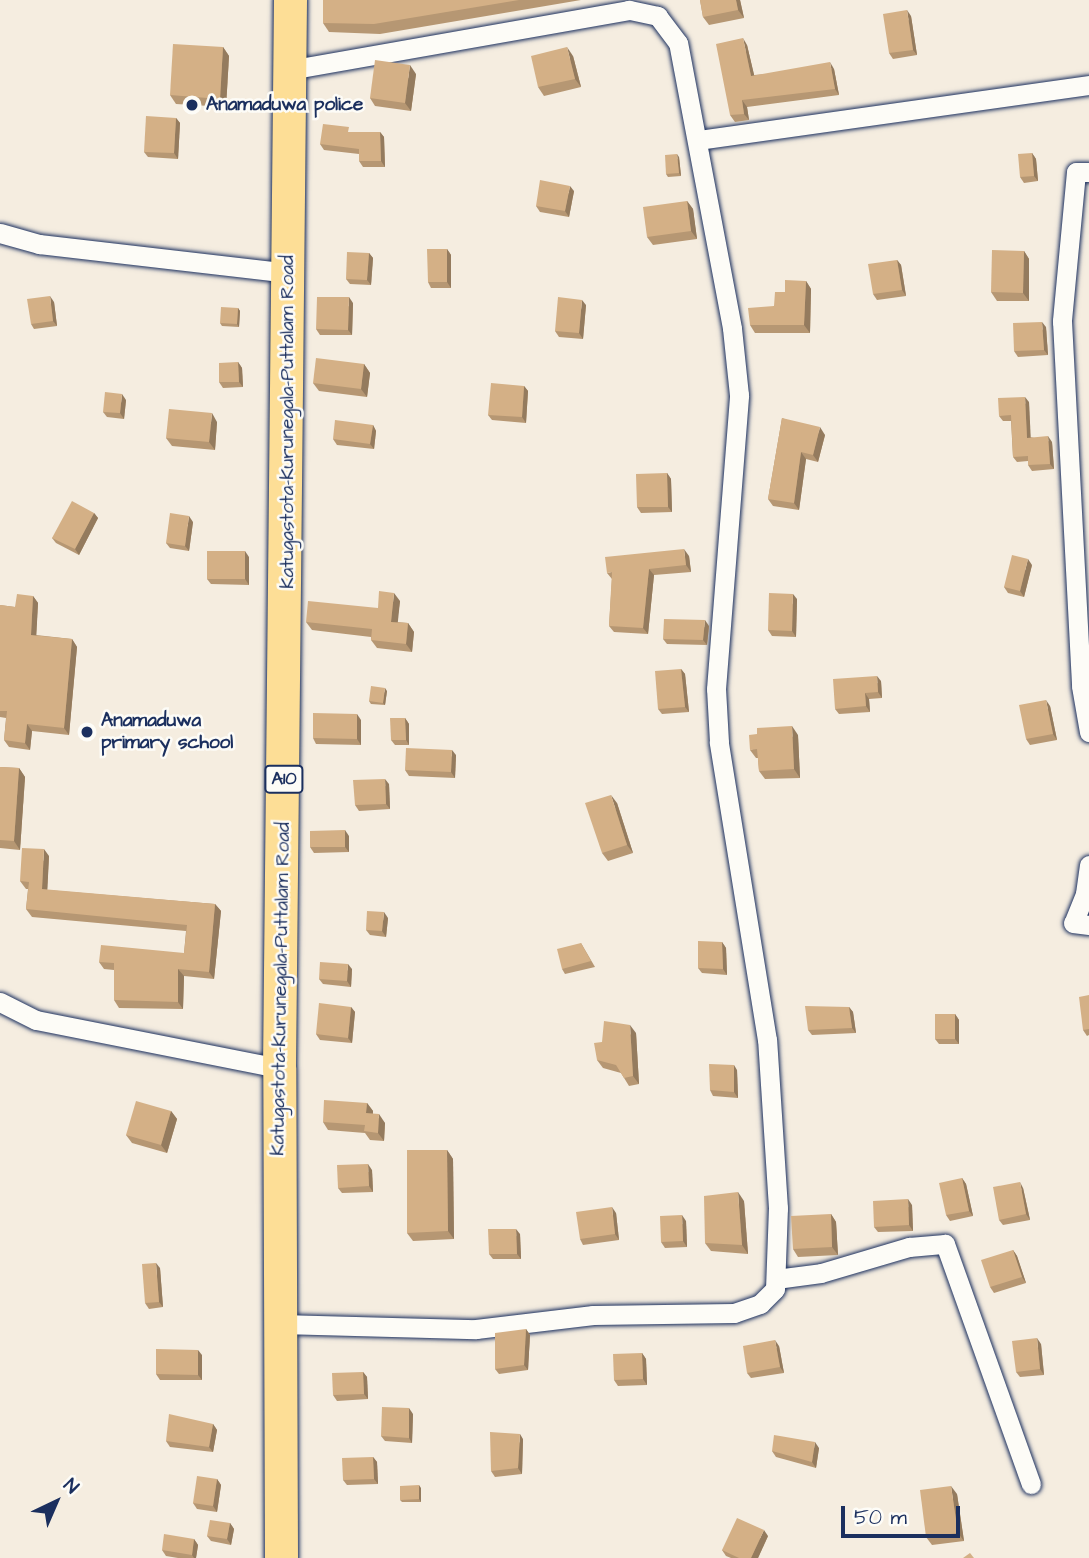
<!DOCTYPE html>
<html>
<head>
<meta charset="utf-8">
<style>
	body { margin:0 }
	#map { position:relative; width:1089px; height:1558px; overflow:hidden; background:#f5ede0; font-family:"Architects Daughter",sans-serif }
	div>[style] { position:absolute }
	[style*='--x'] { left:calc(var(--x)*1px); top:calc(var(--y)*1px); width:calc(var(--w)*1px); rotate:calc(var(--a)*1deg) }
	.roads { filter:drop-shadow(0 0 2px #1b2f5e) drop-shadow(0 0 2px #1b2f5e) }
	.street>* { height:19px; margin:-9.5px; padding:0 9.5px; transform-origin:9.5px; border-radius:9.5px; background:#fdfcf7 }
	.highway>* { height:33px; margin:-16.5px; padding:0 16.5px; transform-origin:16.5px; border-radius:16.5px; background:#fdde96 }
	.wall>* { inset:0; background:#b69773 }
	.shaded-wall>* { inset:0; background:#947b5e }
	.building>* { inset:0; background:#d4b086 }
	.dots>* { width:19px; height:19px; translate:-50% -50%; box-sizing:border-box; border:4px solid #fdfcf7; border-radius:50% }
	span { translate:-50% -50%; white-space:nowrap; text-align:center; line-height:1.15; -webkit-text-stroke:5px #fdfcf7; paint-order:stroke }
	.shield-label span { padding:2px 5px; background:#fdfcf7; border:2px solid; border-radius:5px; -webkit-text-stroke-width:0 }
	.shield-label { font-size:18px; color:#1b2f5e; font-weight:700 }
	.poi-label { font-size:19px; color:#1b2f5e; font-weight:700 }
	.left { translate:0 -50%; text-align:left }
	.street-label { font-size:19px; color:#1b2f5e }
	.north { position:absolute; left:21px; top:1467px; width:70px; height:70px; -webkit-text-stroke:5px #fdfcf7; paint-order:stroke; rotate:44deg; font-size:19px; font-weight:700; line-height:28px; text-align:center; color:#1b2f5e }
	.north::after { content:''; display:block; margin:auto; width:24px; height:32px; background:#1b2f5e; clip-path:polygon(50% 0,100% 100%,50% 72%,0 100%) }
	.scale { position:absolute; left:841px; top:1506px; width:119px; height:32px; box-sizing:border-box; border:4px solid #1b2f5e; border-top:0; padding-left:9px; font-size:21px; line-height:24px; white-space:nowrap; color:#1b2f5e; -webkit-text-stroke:5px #fdfcf7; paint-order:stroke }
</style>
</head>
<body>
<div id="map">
	<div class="roads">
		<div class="street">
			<div style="--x:698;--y:140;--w:395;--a:-8"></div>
			<div style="--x:1089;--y:172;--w:13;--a:180"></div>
			<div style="--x:1076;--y:172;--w:150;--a:95.4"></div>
			<div style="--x:1062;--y:321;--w:365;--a:87"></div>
			<div style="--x:1081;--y:686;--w:47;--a:80.1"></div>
			<div style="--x:0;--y:233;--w:41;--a:15.8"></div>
			<div style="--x:39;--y:244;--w:252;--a:6.6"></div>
			<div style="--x:1089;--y:865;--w:29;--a:98"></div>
			<div style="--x:1085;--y:894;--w:31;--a:112"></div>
			<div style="--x:1073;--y:923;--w:16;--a:7"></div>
			<div style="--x:0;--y:1002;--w:40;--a:26.6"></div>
			<div style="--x:36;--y:1020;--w:248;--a:11.2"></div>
			<div style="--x:776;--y:1279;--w:45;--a:-7.6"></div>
			<div style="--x:821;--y:1273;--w:92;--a:-16.5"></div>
			<div style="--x:909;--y:1247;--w:36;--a:-5"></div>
			<div style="--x:945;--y:1244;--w:255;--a:70.3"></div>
			<div style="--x:280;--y:1324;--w:196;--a:1.5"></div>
			<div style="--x:476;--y:1329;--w:118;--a:-6.8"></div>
			<div style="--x:593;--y:1315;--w:141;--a:-0.8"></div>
			<div style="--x:734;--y:1313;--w:28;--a:-19"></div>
			<div style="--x:760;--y:1304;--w:21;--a:-45"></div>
			<div style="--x:775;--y:1289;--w:81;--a:-87.9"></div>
			<div style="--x:778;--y:1208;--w:168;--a:-93.7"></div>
			<div style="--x:767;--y:1040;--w:302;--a:-99.2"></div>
			<div style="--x:719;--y:742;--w:53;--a:-93.2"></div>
			<div style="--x:716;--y:689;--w:295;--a:-85.5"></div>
			<div style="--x:739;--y:395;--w:67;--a:-96"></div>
			<div style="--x:732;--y:328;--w:290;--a:-100.7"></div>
			<div style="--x:678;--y:43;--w:34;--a:-127"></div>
			<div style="--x:658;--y:16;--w:30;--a:-168"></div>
			<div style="--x:629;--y:10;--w:344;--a:170"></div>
		</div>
		<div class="highway">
			<div style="--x:281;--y:1558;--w:490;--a:-90.2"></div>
			<div style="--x:279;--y:1068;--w:1068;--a:-89.41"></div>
		</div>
	</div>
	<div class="wall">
		<div style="clip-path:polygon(323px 0,581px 0,380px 34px,329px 32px,323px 23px)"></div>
		<div style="clip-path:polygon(700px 0,740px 0,744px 18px,709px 25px,703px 17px)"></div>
		<div style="clip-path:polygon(911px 16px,917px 55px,893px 59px,889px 53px)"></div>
		<div style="clip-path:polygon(747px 45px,754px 75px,834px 69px,839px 95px,747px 107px,749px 120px,735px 122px,730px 115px)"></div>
		<div style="clip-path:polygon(223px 47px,229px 56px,226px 107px,176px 104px,170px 95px)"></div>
		<div style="clip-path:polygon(573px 56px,581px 87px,544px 96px,538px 87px)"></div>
		<div style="clip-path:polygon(416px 74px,411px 111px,375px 106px,370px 98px)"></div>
		<div style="clip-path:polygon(176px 118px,180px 123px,178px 159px,148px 157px,144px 152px)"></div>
		<div style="clip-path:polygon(352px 132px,380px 132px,384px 137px,385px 167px,363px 167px,359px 161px,359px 154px,324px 150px,320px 144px)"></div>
		<div style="clip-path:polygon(1032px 153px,1036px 159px,1038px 181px,1024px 183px,1020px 177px)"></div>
		<div style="clip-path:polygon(679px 157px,681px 176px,668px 177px,666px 174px)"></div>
		<div style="clip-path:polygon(574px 191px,569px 217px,540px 212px,536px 206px)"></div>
		<div style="clip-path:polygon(687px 201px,693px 209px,697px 239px,653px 245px,647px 237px)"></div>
		<div style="clip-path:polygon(447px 249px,451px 255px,451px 288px,431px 288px,428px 282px)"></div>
		<div style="clip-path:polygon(1024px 251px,1029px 259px,1029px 301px,997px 301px,991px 292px)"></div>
		<div style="clip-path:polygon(369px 253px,373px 258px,371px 285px,350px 284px,346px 279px)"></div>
		<div style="clip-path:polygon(897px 260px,901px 265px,906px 296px,877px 300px,873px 294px)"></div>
		<div style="clip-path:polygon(806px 281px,811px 289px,810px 333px,755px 333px,750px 325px,774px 306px,785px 292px)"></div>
		<div style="clip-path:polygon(54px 302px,57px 326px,34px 329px,31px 324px)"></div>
		<div style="clip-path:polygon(353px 303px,352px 335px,320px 335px,316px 329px)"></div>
		<div style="clip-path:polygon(586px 305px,583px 339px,559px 337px,555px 331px)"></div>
		<div style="clip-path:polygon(238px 308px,240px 311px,239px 327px,222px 326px,220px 323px)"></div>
		<div style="clip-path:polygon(1046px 327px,1048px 355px,1018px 357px,1014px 351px)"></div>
		<div style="clip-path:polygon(238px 362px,242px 368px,243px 387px,223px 388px,219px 382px)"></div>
		<div style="clip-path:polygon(364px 364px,370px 373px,367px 397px,319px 391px,313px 383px)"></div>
		<div style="clip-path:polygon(524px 386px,528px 391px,526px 423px,492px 420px,488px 415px)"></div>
		<div style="clip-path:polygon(126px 400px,124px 419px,107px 417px,103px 412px)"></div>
		<div style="clip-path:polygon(1029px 402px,1030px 437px,1052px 442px,1054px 469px,1032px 471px,1028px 465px,1028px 461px,1017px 462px,1013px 457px,1011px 421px,1003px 421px,999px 416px)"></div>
		<div style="clip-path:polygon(782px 418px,825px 435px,818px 462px,806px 459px,799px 510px,773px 506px,768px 499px)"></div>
		<div style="clip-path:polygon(217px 422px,215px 450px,172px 446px,166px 438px)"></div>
		<div style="clip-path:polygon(373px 425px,376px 431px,374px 449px,337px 445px,333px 439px)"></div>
		<div style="clip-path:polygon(667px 473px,671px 479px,672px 512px,641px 513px,637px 507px)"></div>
		<div style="clip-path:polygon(94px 513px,98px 518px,79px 555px,56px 543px,52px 538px)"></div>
		<div style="clip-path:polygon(193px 522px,189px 551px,170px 548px,166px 543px)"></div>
		<div style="clip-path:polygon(689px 556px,691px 572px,654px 575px,648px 634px,614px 632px,609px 626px,612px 579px,607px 573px)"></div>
		<div style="clip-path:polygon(249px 557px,249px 585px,211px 584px,207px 579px)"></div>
		<div style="clip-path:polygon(1032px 565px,1024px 597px,1008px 593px,1004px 587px)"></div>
		<div style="clip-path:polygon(33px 596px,38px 603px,36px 635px,72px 639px,77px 647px,69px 735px,32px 731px,30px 750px,9px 747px,4px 740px,6px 718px,0 717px,0 605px,15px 607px)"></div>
		<div style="clip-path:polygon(797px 599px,796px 637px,772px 636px,768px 630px)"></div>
		<div style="clip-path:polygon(400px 601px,397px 622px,408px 623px,414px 632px,412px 652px,377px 648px,371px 640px,371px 637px,312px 630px,306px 622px,378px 608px)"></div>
		<div style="clip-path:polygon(709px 626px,707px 645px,667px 644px,663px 639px)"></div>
		<div style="clip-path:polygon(681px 669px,685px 674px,689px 712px,662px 714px,658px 709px)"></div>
		<div style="clip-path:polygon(881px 681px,882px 698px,869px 699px,870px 712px,839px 714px,835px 709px)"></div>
		<div style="clip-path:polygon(387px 691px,385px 705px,371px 704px,369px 701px)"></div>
		<div style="clip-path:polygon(1050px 706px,1057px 740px,1030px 745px,1026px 739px)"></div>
		<div style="clip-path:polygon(405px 718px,409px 724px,409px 745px,395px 745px,391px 740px)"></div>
		<div style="clip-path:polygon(361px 720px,361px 745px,316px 744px,313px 738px)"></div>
		<div style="clip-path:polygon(798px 735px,800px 778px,765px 779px,759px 771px,758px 758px,756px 758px,750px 750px)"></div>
		<div style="clip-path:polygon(456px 755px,455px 778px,409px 776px,405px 770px)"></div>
		<div style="clip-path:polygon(0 767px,19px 768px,25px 777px,20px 850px,0 848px)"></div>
		<div style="clip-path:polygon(389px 784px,390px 809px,359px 811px,355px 805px)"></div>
		<div style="clip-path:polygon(617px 803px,633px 853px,608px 861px,602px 853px)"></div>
		<div style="clip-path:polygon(349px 836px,349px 852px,314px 853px,310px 847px)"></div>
		<div style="clip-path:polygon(49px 856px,47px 890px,215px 904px,221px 911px,214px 979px,184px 976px,183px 1009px,119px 1008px,114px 1000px,114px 970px,104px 969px,99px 962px,184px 953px,186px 931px,32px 917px,26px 909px,28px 889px,26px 889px,20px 881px)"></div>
		<div style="clip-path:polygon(388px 918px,386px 937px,370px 935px,366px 930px)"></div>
		<div style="clip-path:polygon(722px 942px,726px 948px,727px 975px,702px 973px,698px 968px)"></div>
		<div style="clip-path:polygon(581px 943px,595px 967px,565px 974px,562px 969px)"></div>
		<div style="clip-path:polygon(352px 969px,351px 987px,323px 984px,319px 979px)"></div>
		<div style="clip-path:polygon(1089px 995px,1089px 1035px,1087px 1036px,1083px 1030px)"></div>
		<div style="clip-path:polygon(351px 1007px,355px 1012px,352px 1043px,320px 1040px,316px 1034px)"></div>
		<div style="clip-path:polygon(849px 1007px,853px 1012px,856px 1033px,812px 1035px,808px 1030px)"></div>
		<div style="clip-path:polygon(955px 1014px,959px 1020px,959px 1044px,939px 1044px,935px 1039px)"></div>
		<div style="clip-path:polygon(636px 1033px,639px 1084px,629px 1086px,621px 1073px,603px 1068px,597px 1060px,602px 1042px)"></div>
		<div style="clip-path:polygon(737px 1070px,738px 1098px,713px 1096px,710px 1090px)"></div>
		<div style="clip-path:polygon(367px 1103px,373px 1111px,373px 1114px,385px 1123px,384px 1141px,370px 1140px,365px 1133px,328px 1130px,323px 1122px)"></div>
		<div style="clip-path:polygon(171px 1111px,177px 1119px,167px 1153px,132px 1143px,126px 1135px)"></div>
		<div style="clip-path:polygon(447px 1150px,453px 1159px,454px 1239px,413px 1241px,407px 1233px)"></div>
		<div style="clip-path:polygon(372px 1170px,373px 1192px,342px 1193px,338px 1188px)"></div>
		<div style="clip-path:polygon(962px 1178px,966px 1184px,973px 1216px,950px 1221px,946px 1215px)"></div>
		<div style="clip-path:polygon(1023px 1188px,1030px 1220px,1003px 1225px,999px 1220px)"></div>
		<div style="clip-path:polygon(744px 1201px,748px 1254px,711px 1251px,705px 1243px)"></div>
		<div style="clip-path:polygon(912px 1205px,913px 1231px,878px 1232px,874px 1227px)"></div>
		<div style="clip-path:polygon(616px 1213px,619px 1240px,583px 1245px,580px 1239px)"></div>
		<div style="clip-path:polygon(831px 1214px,836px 1222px,838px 1255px,798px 1257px,793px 1249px)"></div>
		<div style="clip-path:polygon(686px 1221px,687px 1247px,665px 1248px,661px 1242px)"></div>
		<div style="clip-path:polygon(520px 1234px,521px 1259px,493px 1259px,489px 1254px)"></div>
		<div style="clip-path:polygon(1013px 1250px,1017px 1256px,1026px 1283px,994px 1293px,990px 1287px)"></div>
		<div style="clip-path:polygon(160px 1268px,163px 1307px,149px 1309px,145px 1303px)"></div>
		<div style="clip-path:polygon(526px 1329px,530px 1335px,528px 1370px,499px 1374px,495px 1369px)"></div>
		<div style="clip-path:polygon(1041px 1344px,1044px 1375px,1020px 1377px,1016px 1372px)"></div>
		<div style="clip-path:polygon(779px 1346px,784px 1373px,751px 1378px,747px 1373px)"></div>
		<div style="clip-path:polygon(642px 1353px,646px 1359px,647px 1385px,618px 1386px,614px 1380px)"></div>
		<div style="clip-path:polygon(202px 1355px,202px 1380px,160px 1380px,156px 1374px)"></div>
		<div style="clip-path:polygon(363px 1372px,367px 1377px,368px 1399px,337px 1401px,333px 1395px)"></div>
		<div style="clip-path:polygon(413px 1414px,412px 1443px,385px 1441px,381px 1436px)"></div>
		<div style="clip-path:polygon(213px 1424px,217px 1430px,213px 1452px,170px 1447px,166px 1441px)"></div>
		<div style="clip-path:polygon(523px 1439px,522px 1474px,495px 1477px,491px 1471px)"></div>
		<div style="clip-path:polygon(819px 1448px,816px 1468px,776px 1457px,772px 1451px)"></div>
		<div style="clip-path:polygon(373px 1457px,377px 1462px,378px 1484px,347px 1485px,343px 1480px)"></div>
		<div style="clip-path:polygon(217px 1479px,221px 1485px,217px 1512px,197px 1509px,193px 1503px)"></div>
		<div style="clip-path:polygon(421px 1488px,421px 1502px,402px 1502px,400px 1500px)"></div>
		<div style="clip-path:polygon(957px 1494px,964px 1541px,932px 1545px,926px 1537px)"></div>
		<div style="clip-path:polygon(230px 1523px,234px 1529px,231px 1545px,211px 1541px,207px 1536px)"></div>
		<div style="clip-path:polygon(768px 1536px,758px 1558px,731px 1558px,726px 1556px,722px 1550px)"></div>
		<div style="clip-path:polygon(194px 1539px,198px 1545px,196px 1558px,178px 1558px,166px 1556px,162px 1550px)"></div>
	</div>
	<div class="shaded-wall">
		<div style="clip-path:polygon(736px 0,740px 0,744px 18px,738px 10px)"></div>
		<div style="clip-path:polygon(907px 10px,911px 16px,917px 55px,913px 50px)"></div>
		<div style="clip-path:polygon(743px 38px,747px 45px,756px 83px,751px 76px)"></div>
		<div style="clip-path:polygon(223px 47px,229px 56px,226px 107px,220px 99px)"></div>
		<div style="clip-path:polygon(567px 47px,573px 56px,581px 87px,575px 79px)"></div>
		<div style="clip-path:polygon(830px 62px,834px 69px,839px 95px,835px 89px)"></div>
		<div style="clip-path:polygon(410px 65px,416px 74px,411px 111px,405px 103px)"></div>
		<div style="clip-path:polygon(742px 100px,747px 107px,749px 120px,744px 114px)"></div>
		<div style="clip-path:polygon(176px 118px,180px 123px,178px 159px,174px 153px)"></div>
		<div style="clip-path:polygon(380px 132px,384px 137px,385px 167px,381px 161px)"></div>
		<div style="clip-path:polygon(1032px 153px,1036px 159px,1038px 181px,1034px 176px)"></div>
		<div style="clip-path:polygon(677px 154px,679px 157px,681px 176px,679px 173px)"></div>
		<div style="clip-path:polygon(570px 186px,574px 191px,569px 217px,565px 211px)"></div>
		<div style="clip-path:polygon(687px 201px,693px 209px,697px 239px,691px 231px)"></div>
		<div style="clip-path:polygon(447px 249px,451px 255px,451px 288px,447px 282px)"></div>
		<div style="clip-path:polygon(1024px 251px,1029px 259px,1029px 301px,1023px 293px)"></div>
		<div style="clip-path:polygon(369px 253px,373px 258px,371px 285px,367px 280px)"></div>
		<div style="clip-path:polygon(897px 260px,901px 265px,906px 296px,902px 290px)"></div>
		<div style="clip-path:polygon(806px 281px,811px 289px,810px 333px,804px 325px)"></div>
		<div style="clip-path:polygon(50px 296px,54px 302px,57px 326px,53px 321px)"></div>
		<div style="clip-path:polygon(349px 297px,353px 303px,352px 335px,348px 330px)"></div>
		<div style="clip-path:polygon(582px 300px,586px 305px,583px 339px,579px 333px)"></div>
		<div style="clip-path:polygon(238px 308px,240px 311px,239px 327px,237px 324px)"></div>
		<div style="clip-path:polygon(1042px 322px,1046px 327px,1048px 355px,1044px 350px)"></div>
		<div style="clip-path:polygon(238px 362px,242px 368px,243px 387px,239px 382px)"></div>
		<div style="clip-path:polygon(364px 364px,370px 373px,367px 397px,361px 389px)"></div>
		<div style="clip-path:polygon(524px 386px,528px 391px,526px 423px,522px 417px)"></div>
		<div style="clip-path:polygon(122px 394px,126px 400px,124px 419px,120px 413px)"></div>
		<div style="clip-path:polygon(1025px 397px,1029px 402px,1031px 443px,1027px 438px)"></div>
		<div style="clip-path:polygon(212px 413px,217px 422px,215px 450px,209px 442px)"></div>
		<div style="clip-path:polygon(373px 425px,376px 431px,374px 449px,370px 444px)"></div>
		<div style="clip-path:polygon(820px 427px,825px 435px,818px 462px,813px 455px)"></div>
		<div style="clip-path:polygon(1048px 436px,1052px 442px,1054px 469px,1050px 464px)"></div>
		<div style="clip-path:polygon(801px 452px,806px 459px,799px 510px,794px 503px)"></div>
		<div style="clip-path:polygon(667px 473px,671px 479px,672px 512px,668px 507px)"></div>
		<div style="clip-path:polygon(94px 513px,98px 518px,79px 555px,75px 549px)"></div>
		<div style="clip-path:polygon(189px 516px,193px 522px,189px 551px,185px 546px)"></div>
		<div style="clip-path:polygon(684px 549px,689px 556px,691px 572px,686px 565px)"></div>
		<div style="clip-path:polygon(245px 551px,249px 557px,249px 585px,245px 579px)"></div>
		<div style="clip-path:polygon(1028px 559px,1032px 565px,1024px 597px,1020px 591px)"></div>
		<div style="clip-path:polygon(649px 569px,654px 575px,648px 634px,643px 628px)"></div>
		<div style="clip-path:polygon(394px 593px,400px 601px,397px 630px,391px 622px)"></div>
		<div style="clip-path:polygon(793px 594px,797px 599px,796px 637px,792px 631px)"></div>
		<div style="clip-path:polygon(33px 596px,38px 603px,36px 642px,31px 635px)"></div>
		<div style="clip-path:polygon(705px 620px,709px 626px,707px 645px,703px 640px)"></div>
		<div style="clip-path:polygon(408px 623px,414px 632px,412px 652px,406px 644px)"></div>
		<div style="clip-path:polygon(72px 639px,77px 647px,69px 735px,64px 728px)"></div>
		<div style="clip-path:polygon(681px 669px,685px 674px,689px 712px,685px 707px)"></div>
		<div style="clip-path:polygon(877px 676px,881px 681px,882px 698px,878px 692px)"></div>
		<div style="clip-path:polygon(385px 688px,387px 691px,385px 705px,383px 703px)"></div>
		<div style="clip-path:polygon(865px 693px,869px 699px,870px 712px,866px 706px)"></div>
		<div style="clip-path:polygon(1046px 700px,1050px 706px,1057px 740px,1053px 734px)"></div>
		<div style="clip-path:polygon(357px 714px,361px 720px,361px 745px,357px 739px)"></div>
		<div style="clip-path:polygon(405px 718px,409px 724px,409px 745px,406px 740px)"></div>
		<div style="clip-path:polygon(27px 724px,32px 731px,30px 750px,25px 743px)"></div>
		<div style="clip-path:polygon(792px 726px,798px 735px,800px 778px,794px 769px)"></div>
		<div style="clip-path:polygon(452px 750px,456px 755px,455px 778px,451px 772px)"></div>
		<div style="clip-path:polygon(19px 768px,25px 777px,20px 850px,14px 841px)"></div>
		<div style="clip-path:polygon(385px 779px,389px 784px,390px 809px,386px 804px)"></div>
		<div style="clip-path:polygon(611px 795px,617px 803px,633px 853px,627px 845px)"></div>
		<div style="clip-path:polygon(345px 830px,349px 836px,349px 852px,345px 847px)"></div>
		<div style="clip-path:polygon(44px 849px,49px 856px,47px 897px,42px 889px)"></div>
		<div style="clip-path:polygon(215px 904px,221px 911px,214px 979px,209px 972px)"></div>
		<div style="clip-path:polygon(384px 912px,388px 918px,386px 937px,382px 931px)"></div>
		<div style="clip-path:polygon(722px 942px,726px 948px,727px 975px,723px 969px)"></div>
		<div style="clip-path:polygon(348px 964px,352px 969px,351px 987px,347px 981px)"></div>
		<div style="clip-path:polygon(178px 969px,184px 976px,183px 1009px,178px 1002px)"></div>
		<div style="clip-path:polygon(351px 1007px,355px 1012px,352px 1043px,348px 1038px)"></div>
		<div style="clip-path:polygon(849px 1007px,853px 1012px,856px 1033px,852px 1028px)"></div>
		<div style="clip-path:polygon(955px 1014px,959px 1020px,959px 1044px,955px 1039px)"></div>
		<div style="clip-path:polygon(630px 1025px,636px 1033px,639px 1084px,633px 1076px)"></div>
		<div style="clip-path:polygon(734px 1065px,737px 1070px,738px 1098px,734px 1092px)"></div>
		<div style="clip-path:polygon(367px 1103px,373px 1111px,372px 1122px,366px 1113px)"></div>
		<div style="clip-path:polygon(171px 1111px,177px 1119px,167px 1153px,161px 1145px)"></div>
		<div style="clip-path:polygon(379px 1114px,385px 1123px,384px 1141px,378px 1133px)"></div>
		<div style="clip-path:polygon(447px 1150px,453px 1159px,454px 1239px,448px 1231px)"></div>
		<div style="clip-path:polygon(368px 1164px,372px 1170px,373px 1192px,369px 1186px)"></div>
		<div style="clip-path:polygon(962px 1178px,966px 1184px,973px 1216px,969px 1211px)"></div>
		<div style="clip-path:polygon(1020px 1182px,1023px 1188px,1030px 1220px,1026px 1214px)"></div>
		<div style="clip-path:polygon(738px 1192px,744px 1201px,748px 1254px,742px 1245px)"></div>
		<div style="clip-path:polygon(908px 1199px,912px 1205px,913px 1231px,909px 1225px)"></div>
		<div style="clip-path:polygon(612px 1207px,616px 1213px,619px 1240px,615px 1234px)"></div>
		<div style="clip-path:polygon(831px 1214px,836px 1222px,838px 1255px,832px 1247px)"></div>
		<div style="clip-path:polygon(682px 1215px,686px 1221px,687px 1247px,683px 1241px)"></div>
		<div style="clip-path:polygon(516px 1229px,520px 1234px,521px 1259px,517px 1254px)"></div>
		<div style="clip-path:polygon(1013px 1250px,1017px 1256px,1026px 1283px,1022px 1277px)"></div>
		<div style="clip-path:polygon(156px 1263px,160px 1268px,163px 1307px,159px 1302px)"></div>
		<div style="clip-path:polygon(526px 1329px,530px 1335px,528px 1370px,524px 1365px)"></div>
		<div style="clip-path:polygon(1037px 1338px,1041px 1344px,1044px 1375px,1040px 1369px)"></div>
		<div style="clip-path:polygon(775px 1340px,779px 1346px,784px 1373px,780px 1367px)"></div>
		<div style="clip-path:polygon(198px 1350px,202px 1355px,202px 1380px,198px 1375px)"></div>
		<div style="clip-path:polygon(642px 1353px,646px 1359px,647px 1385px,643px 1379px)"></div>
		<div style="clip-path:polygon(363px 1372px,367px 1377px,368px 1399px,364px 1394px)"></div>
		<div style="clip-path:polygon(409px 1408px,413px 1414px,412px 1443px,409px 1438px)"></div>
		<div style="clip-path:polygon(213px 1424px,217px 1430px,213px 1452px,209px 1447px)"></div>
		<div style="clip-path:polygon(520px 1434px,523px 1439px,522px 1474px,518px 1468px)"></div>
		<div style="clip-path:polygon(815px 1442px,819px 1448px,816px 1468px,812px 1462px)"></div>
		<div style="clip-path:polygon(373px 1457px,377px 1462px,378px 1484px,374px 1479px)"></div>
		<div style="clip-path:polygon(217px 1479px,221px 1485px,217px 1512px,213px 1506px)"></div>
		<div style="clip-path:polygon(419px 1485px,421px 1488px,421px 1502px,419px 1499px)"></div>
		<div style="clip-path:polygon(951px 1486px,957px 1494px,964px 1541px,958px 1533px)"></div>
		<div style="clip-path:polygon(230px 1523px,234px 1529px,231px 1545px,227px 1539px)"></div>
		<div style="clip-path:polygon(764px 1530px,768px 1536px,758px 1558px,751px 1558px)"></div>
		<div style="clip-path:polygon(194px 1539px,198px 1545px,196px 1558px,194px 1558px,192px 1555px)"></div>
	</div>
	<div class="building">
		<div style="clip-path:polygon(323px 0,519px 0,374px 24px,323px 23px)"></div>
		<div style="clip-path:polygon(700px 0,736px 0,738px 10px,703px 17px)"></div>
		<div style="clip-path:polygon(907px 10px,913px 50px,889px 53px,883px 14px)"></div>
		<div style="clip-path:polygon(743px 38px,751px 76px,830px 62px,835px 89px,742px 100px,744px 114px,730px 115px,716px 44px)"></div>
		<div style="clip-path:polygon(173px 44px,223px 47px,220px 99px,170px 95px)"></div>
		<div style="clip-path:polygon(567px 47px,575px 79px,538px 87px,531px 56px)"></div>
		<div style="clip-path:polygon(375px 60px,410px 65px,405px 103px,370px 98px)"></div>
		<div style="clip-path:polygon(146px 116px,176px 118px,174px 153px,144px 152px)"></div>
		<div style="clip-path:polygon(323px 124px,349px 127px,348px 132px,380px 132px,381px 161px,359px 161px,359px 149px,320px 144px)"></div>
		<div style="clip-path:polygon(1032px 153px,1034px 176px,1020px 177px,1018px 154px)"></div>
		<div style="clip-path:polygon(677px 154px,679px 173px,666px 174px,665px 155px)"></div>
		<div style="clip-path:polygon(540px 180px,570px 186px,565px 211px,536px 206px)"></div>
		<div style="clip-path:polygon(687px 201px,691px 231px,647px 237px,643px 207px)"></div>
		<div style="clip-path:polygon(427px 249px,447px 249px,447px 282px,428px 282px)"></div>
		<div style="clip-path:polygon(992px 250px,1024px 251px,1023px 293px,991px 292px)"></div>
		<div style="clip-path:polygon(347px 252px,369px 253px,367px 280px,346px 279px)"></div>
		<div style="clip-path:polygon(897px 260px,902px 290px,873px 294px,868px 264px)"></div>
		<div style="clip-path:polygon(785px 280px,806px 281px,804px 325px,750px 325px,748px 308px,774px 306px,775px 292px,785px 292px)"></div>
		<div style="clip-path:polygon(50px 296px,53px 321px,31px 324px,27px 299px)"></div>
		<div style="clip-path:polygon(317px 297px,349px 297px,348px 330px,316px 329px)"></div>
		<div style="clip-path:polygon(558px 297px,582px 300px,579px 333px,555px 331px)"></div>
		<div style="clip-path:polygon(221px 307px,238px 308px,237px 324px,220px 323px)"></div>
		<div style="clip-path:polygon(1042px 322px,1044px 350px,1014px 351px,1013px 323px)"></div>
		<div style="clip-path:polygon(316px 358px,364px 364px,361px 389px,313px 383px)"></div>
		<div style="clip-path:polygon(238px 362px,239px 382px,219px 382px,219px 363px)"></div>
		<div style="clip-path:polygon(491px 383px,524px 386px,522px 417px,488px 415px)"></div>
		<div style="clip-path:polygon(105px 392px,122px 394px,120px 413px,103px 412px)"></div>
		<div style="clip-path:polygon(1025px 397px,1027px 438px,1048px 436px,1050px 464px,1028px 465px,1028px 456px,1013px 457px,1011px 415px,999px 416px,998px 398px)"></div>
		<div style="clip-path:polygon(169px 409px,212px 413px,209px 442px,166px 438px)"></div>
		<div style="clip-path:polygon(782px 418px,820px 427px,813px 455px,801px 452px,794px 503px,768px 499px)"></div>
		<div style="clip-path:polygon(335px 420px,373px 425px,370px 444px,333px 439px)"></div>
		<div style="clip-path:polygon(667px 473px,668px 507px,637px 507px,636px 474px)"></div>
		<div style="clip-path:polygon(72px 501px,94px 513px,75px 549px,52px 538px)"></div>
		<div style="clip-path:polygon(170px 513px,189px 516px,185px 546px,166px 543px)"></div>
		<div style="clip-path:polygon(684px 549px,686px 565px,649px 569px,643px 628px,609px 626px,612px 572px,607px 573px,605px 557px)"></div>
		<div style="clip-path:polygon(207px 551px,245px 551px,245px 579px,207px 579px)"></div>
		<div style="clip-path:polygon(1012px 555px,1028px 559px,1020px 591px,1004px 587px)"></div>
		<div style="clip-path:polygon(379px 591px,394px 593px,391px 622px,408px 623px,406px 644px,371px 640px,372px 629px,306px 622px,308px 601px,378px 608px)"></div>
		<div style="clip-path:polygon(769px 593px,793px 594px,792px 631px,768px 630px)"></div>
		<div style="clip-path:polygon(17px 594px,33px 596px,31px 635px,72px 639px,64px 728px,27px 724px,25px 743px,4px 740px,7px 711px,0 711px,0 605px,15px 607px)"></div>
		<div style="clip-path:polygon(664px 619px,705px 620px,703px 640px,663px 639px)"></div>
		<div style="clip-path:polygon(681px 669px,685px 707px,658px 709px,655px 671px)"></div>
		<div style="clip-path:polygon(877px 676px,878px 692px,865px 693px,866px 706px,835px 709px,833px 679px)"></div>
		<div style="clip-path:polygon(371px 686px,385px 688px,383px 703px,369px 701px)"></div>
		<div style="clip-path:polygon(1046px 700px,1053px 734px,1026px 739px,1019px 705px)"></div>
		<div style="clip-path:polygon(313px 713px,357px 714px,357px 739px,313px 738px)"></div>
		<div style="clip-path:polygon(390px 718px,405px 718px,406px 740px,391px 740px)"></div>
		<div style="clip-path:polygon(792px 726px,794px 769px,759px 771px,757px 749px,750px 750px,749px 735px,757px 734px,757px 728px)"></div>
		<div style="clip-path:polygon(406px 748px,452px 750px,451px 772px,405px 770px)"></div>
		<div style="clip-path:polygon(0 767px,19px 768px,14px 841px,0 840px)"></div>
		<div style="clip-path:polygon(385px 779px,386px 804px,355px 805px,353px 780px)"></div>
		<div style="clip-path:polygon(611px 795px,627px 845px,602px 853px,585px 803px)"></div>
		<div style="clip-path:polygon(345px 830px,345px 847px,310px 847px,310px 831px)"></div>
		<div style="clip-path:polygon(22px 848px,44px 849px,42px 889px,215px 904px,209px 972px,178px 969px,178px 1002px,114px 1000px,114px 963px,99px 962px,101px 945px,184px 953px,187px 925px,26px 909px,29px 882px,20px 881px)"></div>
		<div style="clip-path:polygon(367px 911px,384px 912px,382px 931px,366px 930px)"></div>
		<div style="clip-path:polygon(698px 941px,722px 942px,723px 969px,698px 968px)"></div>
		<div style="clip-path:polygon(581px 943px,591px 961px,562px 969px,557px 949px)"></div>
		<div style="clip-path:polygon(320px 962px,348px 964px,347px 981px,319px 979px)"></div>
		<div style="clip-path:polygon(1089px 995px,1089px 1029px,1083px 1030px,1079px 997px)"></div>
		<div style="clip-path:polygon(319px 1003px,351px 1007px,348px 1038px,316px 1034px)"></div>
		<div style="clip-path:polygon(805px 1006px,849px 1007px,852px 1028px,808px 1030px)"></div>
		<div style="clip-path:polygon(935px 1014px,955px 1014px,955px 1039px,935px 1039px)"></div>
		<div style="clip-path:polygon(604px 1021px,630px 1025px,633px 1076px,624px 1078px,616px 1065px,597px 1060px,594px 1043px,602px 1042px)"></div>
		<div style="clip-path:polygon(709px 1064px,734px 1065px,734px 1092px,710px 1090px)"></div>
		<div style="clip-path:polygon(324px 1100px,367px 1103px,366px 1113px,379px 1114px,378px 1133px,364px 1131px,365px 1125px,323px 1122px)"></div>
		<div style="clip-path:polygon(136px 1101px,171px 1111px,161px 1145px,126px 1135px)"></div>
		<div style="clip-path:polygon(407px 1150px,447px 1150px,448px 1231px,407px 1233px)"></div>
		<div style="clip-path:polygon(368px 1164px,369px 1186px,338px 1188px,337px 1165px)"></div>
		<div style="clip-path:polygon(962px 1178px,969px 1211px,946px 1215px,939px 1183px)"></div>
		<div style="clip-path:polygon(1020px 1182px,1026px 1214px,999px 1220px,993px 1187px)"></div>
		<div style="clip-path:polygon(738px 1192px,742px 1245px,705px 1243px,704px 1196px)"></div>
		<div style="clip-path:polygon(908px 1199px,909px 1225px,874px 1227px,873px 1201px)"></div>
		<div style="clip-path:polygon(612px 1207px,615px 1234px,580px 1239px,576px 1212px)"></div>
		<div style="clip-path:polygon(831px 1214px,832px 1247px,793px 1249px,791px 1216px)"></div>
		<div style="clip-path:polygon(682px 1215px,683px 1241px,661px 1242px,660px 1216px)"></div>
		<div style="clip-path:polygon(488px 1229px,516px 1229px,517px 1254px,489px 1254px)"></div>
		<div style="clip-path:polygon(1013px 1250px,1022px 1277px,990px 1287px,981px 1260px)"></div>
		<div style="clip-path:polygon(156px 1263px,159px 1302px,145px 1303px,142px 1264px)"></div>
		<div style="clip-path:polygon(526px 1329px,524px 1365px,495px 1369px,495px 1333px)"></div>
		<div style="clip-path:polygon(1037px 1338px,1040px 1369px,1016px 1372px,1012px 1341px)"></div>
		<div style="clip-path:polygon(775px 1340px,780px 1367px,747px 1373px,743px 1346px)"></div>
		<div style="clip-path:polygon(156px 1349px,198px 1350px,198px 1375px,156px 1374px)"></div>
		<div style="clip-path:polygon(642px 1353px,643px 1379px,614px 1380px,613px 1354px)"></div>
		<div style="clip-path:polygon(363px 1372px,364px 1394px,333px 1395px,332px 1373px)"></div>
		<div style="clip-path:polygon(382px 1407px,409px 1408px,409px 1438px,381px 1436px)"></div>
		<div style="clip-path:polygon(169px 1414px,213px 1424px,209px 1447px,166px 1441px)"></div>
		<div style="clip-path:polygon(490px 1432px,520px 1434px,518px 1468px,491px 1471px)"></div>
		<div style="clip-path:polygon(774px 1435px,815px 1442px,812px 1462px,772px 1451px)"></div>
		<div style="clip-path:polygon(373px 1457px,374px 1479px,343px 1480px,342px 1458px)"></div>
		<div style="clip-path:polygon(197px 1476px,217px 1479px,213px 1506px,193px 1503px)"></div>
		<div style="clip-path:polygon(419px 1485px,419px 1499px,400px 1500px,400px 1486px)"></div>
		<div style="clip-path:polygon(951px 1486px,958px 1533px,926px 1537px,920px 1490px)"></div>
		<div style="clip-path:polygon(737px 1518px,764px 1530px,751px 1558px,739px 1558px,722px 1550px)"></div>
		<div style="clip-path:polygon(210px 1520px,230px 1523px,227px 1539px,207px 1536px)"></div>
		<div style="clip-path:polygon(164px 1534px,194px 1539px,192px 1555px,162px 1550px)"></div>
		<div style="clip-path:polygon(970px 1553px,974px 1558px,963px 1558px)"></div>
	</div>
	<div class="dots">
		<div style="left:192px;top:105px;background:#1b2f5e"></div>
		<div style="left:87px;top:732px;background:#1b2f5e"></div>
	</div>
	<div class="shield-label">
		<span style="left:284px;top:779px">A10</span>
	</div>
	<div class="poi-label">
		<span class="left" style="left:206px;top:105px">Anamaduwa police</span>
		<span class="left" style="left:101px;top:732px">Anamaduwa<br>primary school</span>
	</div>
	<div class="street-label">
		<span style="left:288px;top:422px;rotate:-90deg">Katugastota-Kurunegala-Puttalam Road</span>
		<span style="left:281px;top:989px;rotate:-89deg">Katugastota-Kurunegala-Puttalam Road</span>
	</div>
	<div class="north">N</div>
	<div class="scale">50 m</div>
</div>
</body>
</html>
